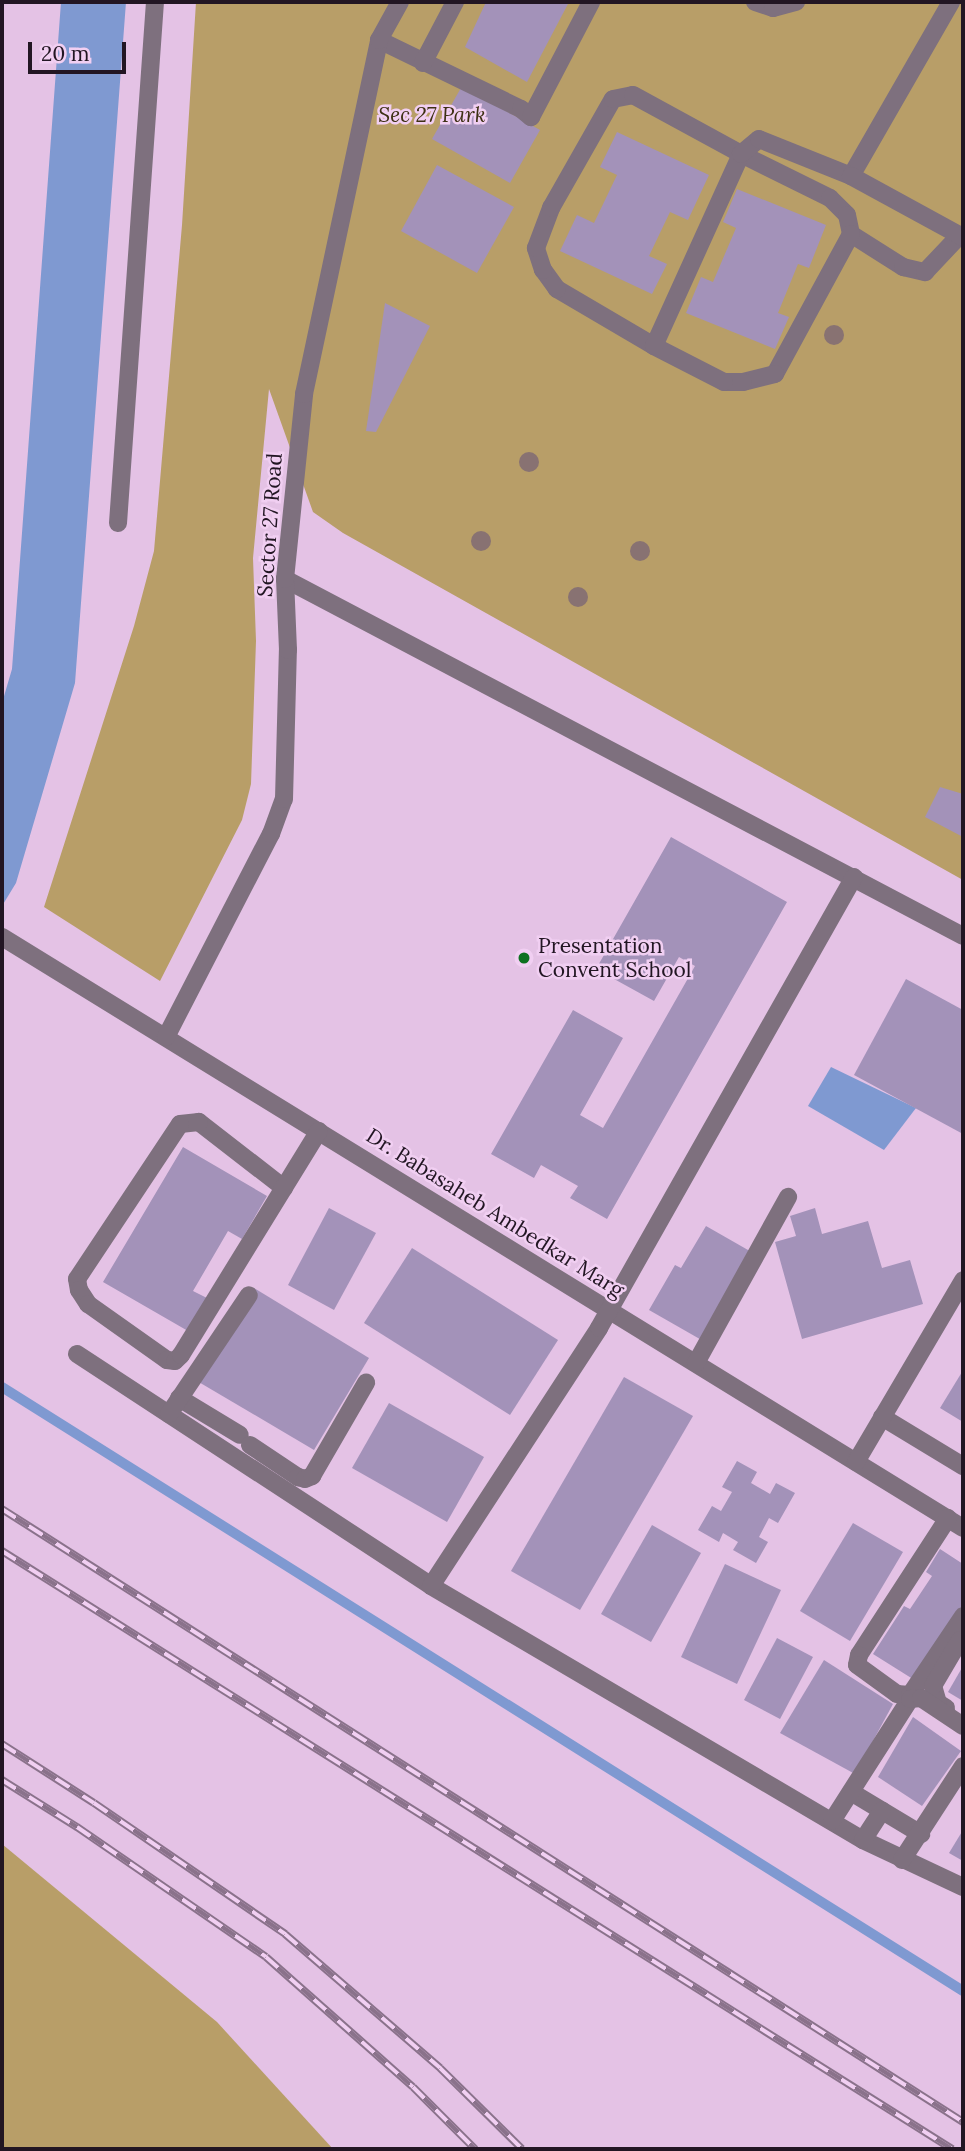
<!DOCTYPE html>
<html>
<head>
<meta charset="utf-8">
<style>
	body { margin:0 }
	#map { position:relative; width:965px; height:2151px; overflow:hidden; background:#e4c2e5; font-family:Lora,serif }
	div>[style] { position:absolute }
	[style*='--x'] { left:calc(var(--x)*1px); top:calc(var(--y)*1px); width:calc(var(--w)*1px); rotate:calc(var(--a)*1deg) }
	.green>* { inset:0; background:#b89e68 }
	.water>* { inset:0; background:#7f99d1 }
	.stream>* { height:10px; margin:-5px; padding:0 5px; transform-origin:5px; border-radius:5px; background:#7f99d1 }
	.building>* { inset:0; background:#a392b9 }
	.minor>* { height:18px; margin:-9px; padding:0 9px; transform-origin:9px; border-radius:9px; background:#7e707e }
	.rail>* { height:8px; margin-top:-4px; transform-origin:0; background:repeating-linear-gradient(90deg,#f1cff2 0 16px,#8a728b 0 32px); box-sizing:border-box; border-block:2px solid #8a728b }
	.trees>* { width:20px; height:20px; margin:-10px; border-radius:50%; background:#887272 }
	.dots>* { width:19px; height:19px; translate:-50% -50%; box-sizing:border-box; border:4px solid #f1cff2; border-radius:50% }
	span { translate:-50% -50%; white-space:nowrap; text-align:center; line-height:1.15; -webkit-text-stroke:5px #f1cff2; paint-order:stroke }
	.park-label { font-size:21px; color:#3d3013; font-style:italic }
	.street-label { font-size:21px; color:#221623 }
	.poi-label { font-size:21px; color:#221623 }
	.left { translate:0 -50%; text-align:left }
	.frame { position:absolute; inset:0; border:4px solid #221623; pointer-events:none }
	.scale { position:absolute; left:28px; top:42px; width:98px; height:32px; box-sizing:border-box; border:4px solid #221623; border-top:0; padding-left:9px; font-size:21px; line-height:24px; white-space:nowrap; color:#221623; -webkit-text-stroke:5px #f1cff2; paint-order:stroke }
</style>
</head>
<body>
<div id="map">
	<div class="green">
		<div style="clip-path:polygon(196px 2px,963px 2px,963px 880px,343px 533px,313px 512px,269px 389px,253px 558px,256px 641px,251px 784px,242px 820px,160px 981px,44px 907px,134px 626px,154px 551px,182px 225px)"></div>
		<div style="clip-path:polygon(2px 1844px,217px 2022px,333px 2149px,2px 2149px)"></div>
	</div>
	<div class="water">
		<div style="clip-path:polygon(61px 2px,126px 2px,75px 683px,16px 883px,2px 906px,2px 703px,12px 669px)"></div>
		<div style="clip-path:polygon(831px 1067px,916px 1108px,884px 1150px,808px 1106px)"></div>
	</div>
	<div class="stream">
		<div style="--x:2;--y:1387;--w:1135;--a:32.15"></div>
	</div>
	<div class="building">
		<div style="clip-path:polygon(486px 2px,569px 2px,527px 82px,465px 47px)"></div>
		<div style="clip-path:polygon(462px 86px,540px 130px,510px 183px,432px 139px)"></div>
		<div style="clip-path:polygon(617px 132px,709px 175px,688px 220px,670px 212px,649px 256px,667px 264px,652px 294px,560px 251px,577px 215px,594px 223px,617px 175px,600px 167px)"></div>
		<div style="clip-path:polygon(437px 165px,514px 207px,477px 273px,401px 231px)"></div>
		<div style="clip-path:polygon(737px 189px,826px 225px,809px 268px,798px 264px,778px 313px,789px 317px,775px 349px,686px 313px,701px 277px,713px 282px,736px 228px,723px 222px)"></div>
		<div style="clip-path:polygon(385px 303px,430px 326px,376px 432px,366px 431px)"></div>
		<div style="clip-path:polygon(940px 787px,963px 794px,963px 837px,925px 817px)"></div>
		<div style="clip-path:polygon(671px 837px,787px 902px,607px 1219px,570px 1198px,578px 1186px,541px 1165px,534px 1178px,491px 1154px,573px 1010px,623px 1038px,580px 1115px,603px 1128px,695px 966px,679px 957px,654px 1001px,596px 969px)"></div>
		<div style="clip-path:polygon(906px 979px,963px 1010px,963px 1134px,854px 1075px)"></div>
		<div style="clip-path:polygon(183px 1147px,267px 1196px,242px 1239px,228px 1231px,193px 1291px,207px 1298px,188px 1331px,103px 1282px)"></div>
		<div style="clip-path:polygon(329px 1208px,376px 1233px,334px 1310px,288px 1285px)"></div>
		<div style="clip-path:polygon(815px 1208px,822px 1234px,868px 1221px,882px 1268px,910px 1260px,923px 1304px,802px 1339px,775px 1242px,796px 1236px,790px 1216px)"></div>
		<div style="clip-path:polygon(706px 1226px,755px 1254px,705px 1342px,649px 1310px,675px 1265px,681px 1268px)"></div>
		<div style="clip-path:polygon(412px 1248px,558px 1340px,510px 1415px,364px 1323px)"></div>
		<div style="clip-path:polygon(254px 1288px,369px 1358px,314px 1450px,197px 1381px)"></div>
		<div style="clip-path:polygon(962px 1372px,963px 1373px,963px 1422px,940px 1408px)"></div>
		<div style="clip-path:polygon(624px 1377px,693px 1416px,580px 1610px,511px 1571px)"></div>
		<div style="clip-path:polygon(389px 1403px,484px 1457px,447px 1522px,352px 1468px)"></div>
		<div style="clip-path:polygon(737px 1461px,757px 1472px,751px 1483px,770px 1494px,776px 1483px,795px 1493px,778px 1523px,769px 1518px,759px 1537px,768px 1542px,756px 1563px,733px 1550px,738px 1542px,723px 1533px,719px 1542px,698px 1530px,712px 1506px,721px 1511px,732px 1492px,722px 1487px)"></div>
		<div style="clip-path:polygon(853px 1523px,903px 1552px,850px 1641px,800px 1611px)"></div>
		<div style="clip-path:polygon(652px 1525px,701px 1553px,651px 1642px,601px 1614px)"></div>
		<div style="clip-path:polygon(940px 1549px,963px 1564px,963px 1607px,916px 1681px,873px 1654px,904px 1606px,910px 1609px,932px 1576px,926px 1572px)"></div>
		<div style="clip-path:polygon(725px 1564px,781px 1590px,737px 1684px,681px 1657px)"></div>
		<div style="clip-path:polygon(777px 1638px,813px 1657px,780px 1719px,744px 1700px)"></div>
		<div style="clip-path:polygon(824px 1660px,893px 1704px,855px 1774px,780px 1733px)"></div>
		<div style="clip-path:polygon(963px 1666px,963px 1701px,948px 1692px)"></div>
		<div style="clip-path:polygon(913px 1717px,961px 1751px,922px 1806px,878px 1777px)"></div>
		<div style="clip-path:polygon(963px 1830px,963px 1861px,949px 1853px)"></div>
	</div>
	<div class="minor">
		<div style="--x:755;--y:2;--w:19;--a:18"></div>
		<div style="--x:773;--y:8;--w:24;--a:-15"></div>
		<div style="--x:379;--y:40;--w:158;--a:25.9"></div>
		<div style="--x:521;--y:109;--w:13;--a:39"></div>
		<div style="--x:531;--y:117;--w:130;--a:-62.4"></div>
		<div style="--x:423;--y:63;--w:69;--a:-62.3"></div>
		<div style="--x:851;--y:176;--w:201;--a:-60.1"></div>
		<div style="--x:851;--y:234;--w:62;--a:32.4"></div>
		<div style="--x:903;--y:267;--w:23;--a:13"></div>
		<div style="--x:925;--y:272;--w:51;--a:-46.6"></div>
		<div style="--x:654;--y:346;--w:113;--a:-149.6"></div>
		<div style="--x:557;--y:289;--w:24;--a:-126"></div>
		<div style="--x:543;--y:270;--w:23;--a:-108"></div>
		<div style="--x:536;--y:248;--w:43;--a:-69.4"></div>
		<div style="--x:551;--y:208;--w:125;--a:-60.4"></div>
		<div style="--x:613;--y:99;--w:20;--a:-11"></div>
		<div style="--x:633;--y:95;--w:123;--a:28.6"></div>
		<div style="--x:741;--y:154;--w:99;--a:26.3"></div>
		<div style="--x:830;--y:198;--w:24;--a:45"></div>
		<div style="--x:847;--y:215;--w:19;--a:78"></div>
		<div style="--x:851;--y:234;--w:159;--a:118.5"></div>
		<div style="--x:775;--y:374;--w:33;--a:166"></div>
		<div style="--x:743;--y:382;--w:19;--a:180"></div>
		<div style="--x:724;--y:382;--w:79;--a:-152.8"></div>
		<div style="--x:654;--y:346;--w:211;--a:-65.6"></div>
		<div style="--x:741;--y:154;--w:23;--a:-40"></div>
		<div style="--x:759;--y:139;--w:99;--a:21.9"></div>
		<div style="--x:851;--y:176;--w:128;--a:28.6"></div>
		<div style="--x:118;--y:523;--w:522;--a:-85.94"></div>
		<div style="--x:285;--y:579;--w:766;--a:27.77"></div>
		<div style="--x:2;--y:937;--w:1128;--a:31.59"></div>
		<div style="--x:166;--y:1037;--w:229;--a:-62.7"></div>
		<div style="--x:271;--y:834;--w:37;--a:-70"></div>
		<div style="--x:284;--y:799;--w:149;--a:-88.5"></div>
		<div style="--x:288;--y:650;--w:71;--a:-92.4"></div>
		<div style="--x:285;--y:579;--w:186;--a:-84.1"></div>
		<div style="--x:304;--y:394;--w:362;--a:-78"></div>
		<div style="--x:379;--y:40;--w:43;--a:-61.1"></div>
		<div style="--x:284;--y:1188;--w:108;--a:-142.2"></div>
		<div style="--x:199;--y:1122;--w:19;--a:174"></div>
		<div style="--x:180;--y:1124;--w:186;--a:123.6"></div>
		<div style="--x:77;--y:1279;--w:11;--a:80"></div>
		<div style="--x:79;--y:1290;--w:17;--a:57"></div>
		<div style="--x:88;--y:1304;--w:97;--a:35.3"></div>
		<div style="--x:167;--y:1360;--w:8;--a:7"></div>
		<div style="--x:175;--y:1361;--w:8;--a:-45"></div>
		<div style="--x:181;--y:1355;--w:263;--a:-58.4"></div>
		<div style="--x:77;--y:1354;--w:423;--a:33.2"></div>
		<div style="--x:431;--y:1586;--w:501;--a:30.45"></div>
		<div style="--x:863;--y:1840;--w:110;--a:25.2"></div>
		<div style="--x:696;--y:1363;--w:190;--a:-61"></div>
		<div style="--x:179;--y:1398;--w:71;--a:31.2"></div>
		<div style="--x:169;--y:1414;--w:143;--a:-56.1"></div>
		<div style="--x:882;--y:1417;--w:95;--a:31.2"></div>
		<div style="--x:250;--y:1445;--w:58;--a:33.7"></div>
		<div style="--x:298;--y:1477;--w:7;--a:16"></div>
		<div style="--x:305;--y:1479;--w:8;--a:-23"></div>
		<div style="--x:312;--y:1476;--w:108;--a:-59.9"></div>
		<div style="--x:856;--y:1462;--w:211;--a:-59.5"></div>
		<div style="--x:948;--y:1518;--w:163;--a:123"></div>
		<div style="--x:859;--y:1655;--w:10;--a:101"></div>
		<div style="--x:857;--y:1665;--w:49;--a:35.9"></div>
		<div style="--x:897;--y:1694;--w:13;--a:4"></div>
		<div style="--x:910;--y:1695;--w:95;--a:-56.1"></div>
		<div style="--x:431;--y:1586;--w:308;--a:-56.9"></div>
		<div style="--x:599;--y:1328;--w:518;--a:-60.52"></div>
		<div style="--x:946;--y:1708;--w:9;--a:-148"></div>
		<div style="--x:938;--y:1703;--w:18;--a:-106"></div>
		<div style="--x:933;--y:1686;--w:53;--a:-59.6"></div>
		<div style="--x:851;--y:1792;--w:82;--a:31"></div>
		<div style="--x:832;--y:1821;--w:145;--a:-57.4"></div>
		<div style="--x:910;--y:1699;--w:11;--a:-5"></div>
		<div style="--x:921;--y:1698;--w:50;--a:33.7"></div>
		<div style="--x:863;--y:1840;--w:35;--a:-57"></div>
		<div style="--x:902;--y:1860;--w:112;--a:-57"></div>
	</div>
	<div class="rail">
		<div style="--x:2;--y:1509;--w:1140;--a:32.53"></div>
		<div style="--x:2;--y:1551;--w:1123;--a:32.19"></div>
		<div style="--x:2;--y:1744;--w:109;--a:32.7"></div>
		<div style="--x:94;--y:1803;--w:232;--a:34.4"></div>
		<div style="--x:285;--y:1934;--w:205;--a:40.8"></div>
		<div style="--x:440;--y:2068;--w:115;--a:44.6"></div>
		<div style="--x:2;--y:1780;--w:89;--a:32.1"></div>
		<div style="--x:77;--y:1827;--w:229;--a:34.5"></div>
		<div style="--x:266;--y:1957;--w:196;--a:41.5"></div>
		<div style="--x:413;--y:2087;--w:88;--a:45"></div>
	</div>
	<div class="trees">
		<div style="left:834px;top:335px"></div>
		<div style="left:529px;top:462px"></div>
		<div style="left:481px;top:541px"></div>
		<div style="left:640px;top:551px"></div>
		<div style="left:578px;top:597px"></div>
	</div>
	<div class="dots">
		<div style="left:524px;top:958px;background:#0d7120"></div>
	</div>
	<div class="park-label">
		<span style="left:432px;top:115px">Sec 27 Park</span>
	</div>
	<div class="street-label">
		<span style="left:270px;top:525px;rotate:-86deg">Sector 27 Road</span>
		<span style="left:495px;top:1213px;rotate:32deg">Dr. Babasaheb Ambedkar Marg</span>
	</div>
	<div class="poi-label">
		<span class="left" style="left:538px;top:958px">Presentation<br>Convent School</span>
	</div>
	<div class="frame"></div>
	<div class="scale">20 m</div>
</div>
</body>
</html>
